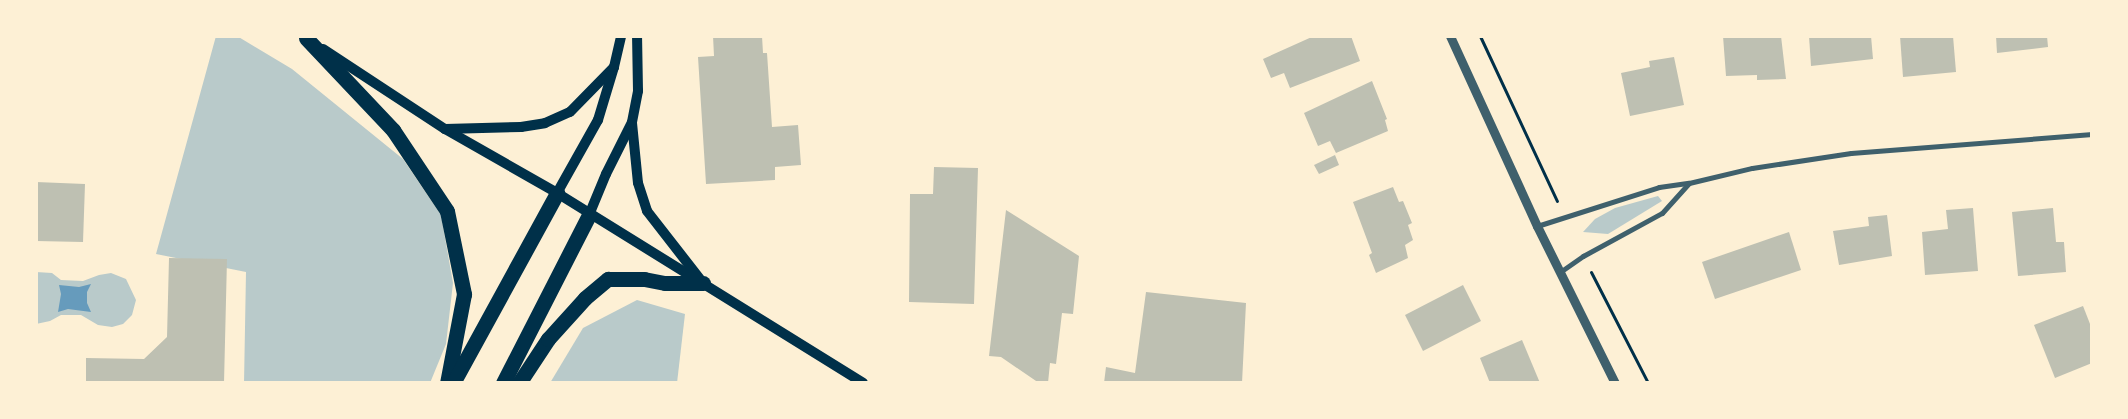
<!DOCTYPE html>
<html>
<head>
<meta charset="utf-8">
<style>
	body { margin:0 }
	#map { position:relative; width:2128px; height:419px; overflow:hidden; background:#fdf0d5; font-family:"Golos Text",sans-serif }
	div>[style] { position:absolute }
	[style*='--x'] { left:calc(var(--x)*1px); top:calc(var(--y)*1px); width:calc(var(--w)*1px); rotate:calc(var(--a)*1deg) }
	.green>* { inset:0; background:#b9caca }
	.water>* { inset:0; background:#669bbc }
	.building>* { inset:0; background:#bec0b2 }
	.path>* { height:3px; margin:-1.5px; padding:0 1.5px; transform-origin:1.5px; border-radius:1.5px; background:#003049 }
	.minor>* { height:5px; margin:-2.5px; padding:0 2.5px; transform-origin:2.5px; border-radius:2.5px; background:#3f606c }
	.tertiary>* { height:9px; margin:-4.5px; padding:0 4.5px; transform-origin:4.5px; border-radius:4.5px; background:#3f606c }
	.secondary>* { height:10px; margin:-5px; padding:0 5px; transform-origin:5px; border-radius:5px; background:#003049 }
	.motorway>* { height:15px; margin:-7.5px; padding:0 7.5px; transform-origin:7.5px; border-radius:7.5px; background:#003049 }
	span { translate:-50% -50%; white-space:nowrap; text-align:center; line-height:1.15; -webkit-text-stroke:4.5px #fdf0d5; paint-order:stroke }
	.frame { position:absolute; inset:0; border:38px solid #fdf0d5; pointer-events:none }
</style>
</head>
<body>
<div id="map">
	<div class="green">
		<div style="clip-path:polygon(216px 36px,237px 36px,292px 69px,403px 159px,441px 215px,453px 283px,446px 344px,430px 383px,244px 383px,246px 272px,156px 254px)"></div>
		<div style="clip-path:polygon(1658px 196px,1662px 201px,1608px 234px,1583px 232px,1595px 219px,1615px 208px)"></div>
		<div style="clip-path:polygon(36px 272px,52px 273px,61px 280px,83px 281px,99px 275px,111px 273px,126px 279px,136px 300px,132px 315px,123px 324px,112px 327px,98px 325px,81px 315px,61px 315px,50px 321px,36px 324px)"></div>
		<div style="clip-path:polygon(637px 300px,685px 314px,677px 383px,550px 383px,583px 328px)"></div>
	</div>
	<div class="water">
		<div style="clip-path:polygon(91px 284px,87px 292px,87px 303px,91px 312px,68px 309px,58px 312px,61px 294px,59px 285px,79px 287px)"></div>
	</div>
	<div class="building">
		<div style="clip-path:polygon(713px 36px,762px 36px,763px 53px,767px 53px,772px 127px,798px 125px,801px 165px,775px 167px,775px 180px,706px 184px,698px 57px,714px 56px)"></div>
		<div style="clip-path:polygon(1314px 36px,1351px 36px,1360px 61px,1290px 88px,1284px 73px,1271px 78px,1263px 59px)"></div>
		<div style="clip-path:polygon(1723px 36px,1781px 36px,1786px 79px,1757px 80px,1757px 75px,1726px 76px)"></div>
		<div style="clip-path:polygon(1809px 36px,1871px 36px,1873px 59px,1811px 66px)"></div>
		<div style="clip-path:polygon(1900px 36px,1953px 36px,1956px 72px,1903px 77px)"></div>
		<div style="clip-path:polygon(1996px 36px,2047px 36px,2048px 47px,1997px 53px)"></div>
		<div style="clip-path:polygon(1674px 57px,1684px 105px,1630px 116px,1621px 73px,1650px 67px,1649px 61px)"></div>
		<div style="clip-path:polygon(1372px 81px,1387px 119px,1385px 120px,1388px 131px,1336px 153px,1330px 141px,1318px 146px,1304px 113px)"></div>
		<div style="clip-path:polygon(1335px 155px,1339px 165px,1319px 174px,1314px 165px)"></div>
		<div style="clip-path:polygon(934px 167px,978px 168px,974px 304px,909px 302px,910px 194px,933px 194px)"></div>
		<div style="clip-path:polygon(36px 182px,85px 184px,83px 242px,36px 241px)"></div>
		<div style="clip-path:polygon(1393px 187px,1399px 202px,1403px 201px,1412px 223px,1408px 225px,1413px 240px,1405px 245px,1408px 258px,1376px 273px,1369px 255px,1372px 253px,1353px 202px)"></div>
		<div style="clip-path:polygon(1973px 208px,1978px 271px,1925px 275px,1922px 232px,1948px 229px,1946px 210px)"></div>
		<div style="clip-path:polygon(2053px 208px,2056px 242px,2064px 242px,2066px 272px,2018px 276px,2012px 212px)"></div>
		<div style="clip-path:polygon(1006px 210px,1079px 256px,1073px 314px,1062px 313px,1056px 364px,1050px 363px,1048px 383px,1039px 383px,1001px 357px,989px 356px)"></div>
		<div style="clip-path:polygon(1887px 215px,1892px 256px,1839px 265px,1833px 231px,1869px 226px,1868px 217px)"></div>
		<div style="clip-path:polygon(1789px 232px,1801px 270px,1715px 299px,1702px 262px)"></div>
		<div style="clip-path:polygon(169px 258px,227px 259px,224px 383px,86px 383px,86px 358px,144px 359px,167px 337px)"></div>
		<div style="clip-path:polygon(1463px 285px,1481px 321px,1423px 351px,1405px 315px)"></div>
		<div style="clip-path:polygon(1146px 292px,1246px 303px,1242px 383px,1104px 383px,1106px 367px,1135px 373px)"></div>
		<div style="clip-path:polygon(2083px 306px,2092px 329px,2092px 363px,2055px 378px,2034px 325px)"></div>
		<div style="clip-path:polygon(1522px 340px,1540px 383px,1490px 383px,1480px 358px)"></div>
	</div>
	<div class="path">
		<div style="--x:1480;--y:36;--w:182;--a:65"></div>
		<div style="--x:1591;--y:272;--w:125;--a:62.8"></div>
	</div>
	<div class="minor">
		<div style="--x:1537;--y:226;--w:128;--a:-17.7"></div>
		<div style="--x:1659;--y:187;--w:30;--a:-8"></div>
		<div style="--x:1689;--y:183;--w:65;--a:-13.4"></div>
		<div style="--x:1752;--y:168;--w:100;--a:-8.6"></div>
		<div style="--x:1851;--y:153;--w:242;--a:-4.5"></div>
		<div style="--x:1560;--y:272;--w:28;--a:-35"></div>
		<div style="--x:1583;--y:256;--w:90;--a:-28.6"></div>
		<div style="--x:1662;--y:213;--w:40;--a:-48"></div>
	</div>
	<div class="tertiary">
		<div style="--x:1450;--y:36;--w:209;--a:65.4"></div>
		<div style="--x:1537;--y:226;--w:175;--a:63.6"></div>
	</div>
	<div class="secondary">
		<div style="--x:323;--y:49;--w:146;--a:33.3"></div>
		<div style="--x:445;--y:129;--w:129;--a:29.7"></div>
		<div style="--x:557;--y:193;--w:360;--a:31.8"></div>
		<div style="--x:632;--y:123;--w:60;--a:84.3"></div>
		<div style="--x:638;--y:183;--w:29;--a:72"></div>
		<div style="--x:647;--y:211;--w:86;--a:52.1"></div>
		<div style="--x:445;--y:129;--w:76;--a:-1.5"></div>
		<div style="--x:521;--y:127;--w:24;--a:-9"></div>
		<div style="--x:545;--y:123;--w:27;--a:-24"></div>
		<div style="--x:570;--y:112;--w:63;--a:-45.6"></div>
		<div style="--x:557;--y:193;--w:84;--a:-60.7"></div>
		<div style="--x:598;--y:120;--w:55;--a:-73.2"></div>
		<div style="--x:614;--y:67;--w:32;--a:-77"></div>
		<div style="--x:589;--y:215;--w:44;--a:-67.5"></div>
		<div style="--x:606;--y:174;--w:58;--a:-63.4"></div>
		<div style="--x:632;--y:122;--w:32;--a:-79"></div>
		<div style="--x:638;--y:91;--w:55;--a:-91"></div>
	</div>
	<div class="motorway">
		<div style="--x:306;--y:38;--w:127;--a:46.6"></div>
		<div style="--x:393;--y:130;--w:97;--a:56.3"></div>
		<div style="--x:447;--y:211;--w:85;--a:78.4"></div>
		<div style="--x:464;--y:294;--w:91;--a:100.8"></div>
		<div style="--x:453;--y:383;--w:217;--a:-61.3"></div>
		<div style="--x:503;--y:383;--w:189;--a:-62.9"></div>
		<div style="--x:519;--y:383;--w:53;--a:-56.6"></div>
		<div style="--x:548;--y:339;--w:55;--a:-47.9"></div>
		<div style="--x:585;--y:298;--w:30;--a:-40"></div>
		<div style="--x:608;--y:279;--w:36;--a:0"></div>
		<div style="--x:644;--y:279;--w:21;--a:11"></div>
		<div style="--x:665;--y:283;--w:38;--a:0"></div>
	</div>
	<div class="frame"></div>
</div>
</body>
</html>
